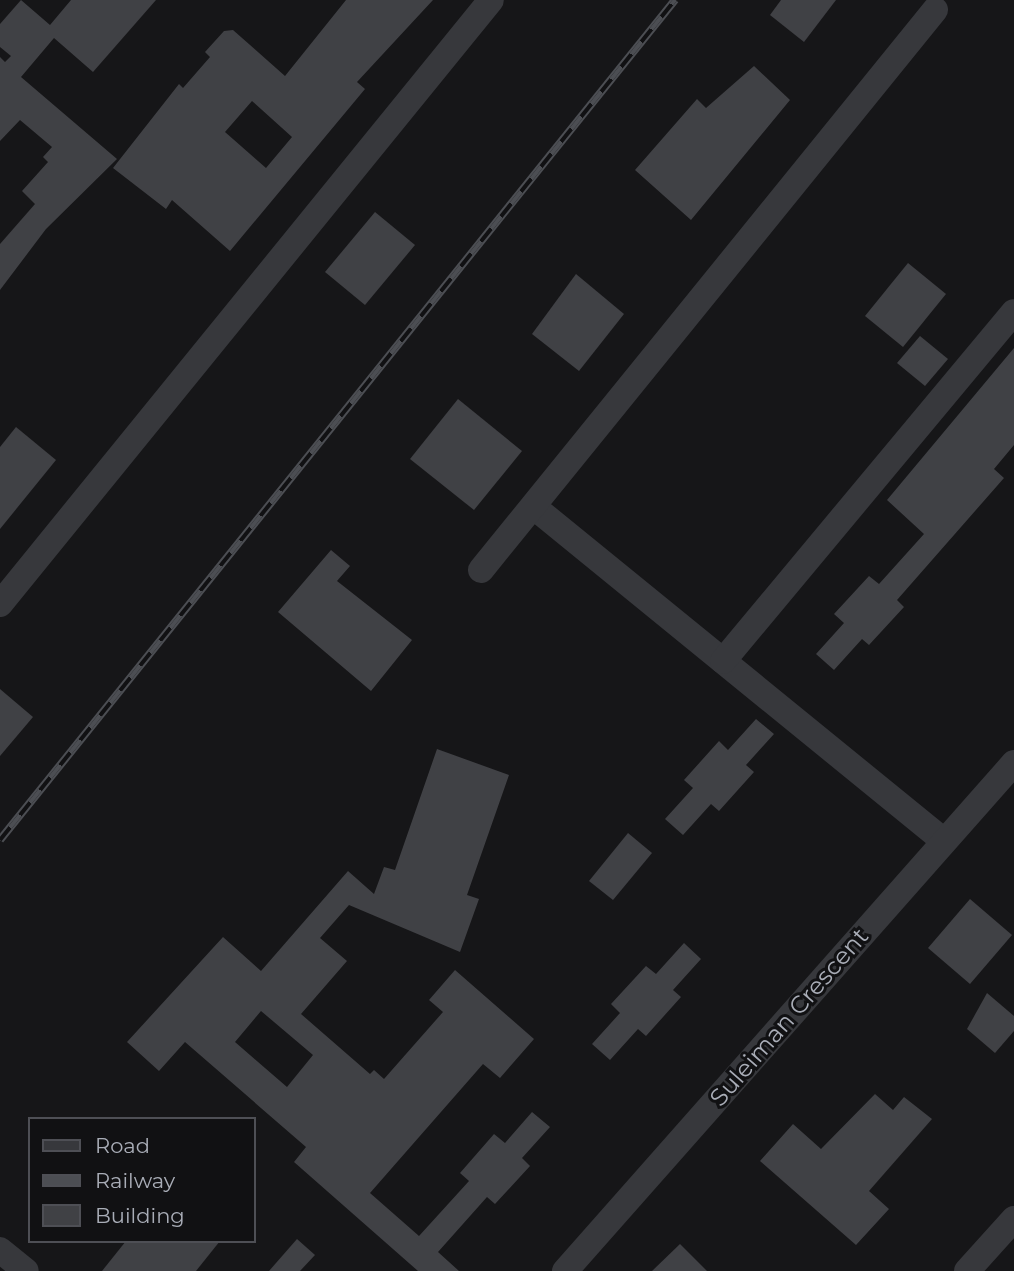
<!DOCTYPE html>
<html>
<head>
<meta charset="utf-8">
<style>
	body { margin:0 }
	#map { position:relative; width:1014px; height:1271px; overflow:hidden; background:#161618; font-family:Montserrat,sans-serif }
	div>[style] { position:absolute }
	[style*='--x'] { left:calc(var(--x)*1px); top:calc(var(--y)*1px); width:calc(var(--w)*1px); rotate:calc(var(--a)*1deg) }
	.building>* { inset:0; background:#404145 }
	.minor>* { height:26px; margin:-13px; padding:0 13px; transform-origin:13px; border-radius:13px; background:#37383c }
	.rail>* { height:8px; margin-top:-4px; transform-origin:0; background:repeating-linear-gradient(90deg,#111113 0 16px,#4c4e53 0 32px); box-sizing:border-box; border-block:2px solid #4c4e53 }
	span { translate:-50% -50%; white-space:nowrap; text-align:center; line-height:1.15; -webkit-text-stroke:6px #111113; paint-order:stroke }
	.street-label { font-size:24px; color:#a9adb7 }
	.legend { position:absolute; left:28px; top:1117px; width:228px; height:126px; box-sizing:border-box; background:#111113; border:2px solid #4e4f55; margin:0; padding:9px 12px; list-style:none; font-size:21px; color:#a9adb7 }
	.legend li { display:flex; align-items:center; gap:14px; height:35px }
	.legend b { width:35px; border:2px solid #4e4f55 }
</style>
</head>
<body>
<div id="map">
	<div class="building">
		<div style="clip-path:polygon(21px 0,50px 25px,71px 0,156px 0,93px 72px,54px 38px,21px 77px,117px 159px,46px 229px,0 290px,0 244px,35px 204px,22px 191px,48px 162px,43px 157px,52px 147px,20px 120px,0 141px,0 57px,5px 62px,11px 56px,0 47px,0 24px)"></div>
		<div style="clip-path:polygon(evenodd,346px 0,433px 0,357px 82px,365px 89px,230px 251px,172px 200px,166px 209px,113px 168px,179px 84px,183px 88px,210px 57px,205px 52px,224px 31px,233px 30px,285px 76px,346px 0,252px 101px,292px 137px,266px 168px,225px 132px,252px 101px)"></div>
		<div style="clip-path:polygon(781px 0,836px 0,804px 42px,770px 15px)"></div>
		<div style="clip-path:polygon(754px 66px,790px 100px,691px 220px,635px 170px,697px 99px,706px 108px)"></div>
		<div style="clip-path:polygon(375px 212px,415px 245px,365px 305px,325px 272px)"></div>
		<div style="clip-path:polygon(908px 263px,946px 294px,903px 347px,865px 316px)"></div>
		<div style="clip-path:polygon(576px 274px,624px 314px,579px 371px,532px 334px)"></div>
		<div style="clip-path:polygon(920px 336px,948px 359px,925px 386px,897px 363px)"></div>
		<div style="clip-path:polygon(1014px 348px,1014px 445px,994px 469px,1004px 478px,897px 600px,904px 607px,869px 645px,862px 639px,834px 670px,816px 654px,844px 623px,834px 614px,869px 576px,879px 584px,924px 534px,887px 500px)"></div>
		<div style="clip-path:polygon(458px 399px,522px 451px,474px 510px,410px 459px)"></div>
		<div style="clip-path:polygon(16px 427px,56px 460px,0 529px,0 447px)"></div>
		<div style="clip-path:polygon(331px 550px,350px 566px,337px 581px,412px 640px,371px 691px,278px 612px)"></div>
		<div style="clip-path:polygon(0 689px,33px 717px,0 756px)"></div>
		<div style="clip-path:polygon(756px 719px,774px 734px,746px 765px,754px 772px,719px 811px,711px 804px,683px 835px,665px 819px,693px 788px,684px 780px,719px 741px,728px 750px)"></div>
		<div style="clip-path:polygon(evenodd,437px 749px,509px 775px,467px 895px,479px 899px,460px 952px,349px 905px,320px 938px,347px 961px,301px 1014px,370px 1074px,374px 1070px,384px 1079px,443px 1012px,429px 1000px,455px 970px,534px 1039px,500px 1078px,483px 1064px,370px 1193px,419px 1236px,469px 1181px,460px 1173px,494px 1134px,505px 1143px,532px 1112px,550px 1127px,522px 1158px,530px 1166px,495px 1204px,487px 1197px,438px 1252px,459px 1271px,418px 1271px,294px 1162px,306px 1147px,185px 1042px,159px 1071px,127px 1042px,223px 937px,261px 971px,348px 871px,374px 894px,384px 867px,395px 870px,437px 749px,261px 1011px,313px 1055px,287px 1087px,235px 1042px,261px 1011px)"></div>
		<div style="clip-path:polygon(628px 833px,652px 853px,613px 900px,589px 881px)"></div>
		<div style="clip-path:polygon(970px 899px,1012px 935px,970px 984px,928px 948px)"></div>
		<div style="clip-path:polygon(684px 943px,701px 959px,673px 990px,681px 997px,646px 1036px,638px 1029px,610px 1060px,592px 1044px,620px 1013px,611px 1004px,646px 966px,656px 974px)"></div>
		<div style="clip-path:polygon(987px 993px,1014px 1016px,1014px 1031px,995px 1053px,967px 1029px)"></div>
		<div style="clip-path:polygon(875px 1094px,893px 1110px,904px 1097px,932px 1119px,869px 1191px,889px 1209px,856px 1245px,760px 1161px,793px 1124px,821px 1149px)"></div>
		<div style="clip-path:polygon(297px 1239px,315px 1255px,300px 1271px,269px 1271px)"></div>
		<div style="clip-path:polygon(126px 1241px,220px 1241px,196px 1271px,102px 1271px)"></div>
		<div style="clip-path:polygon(680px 1244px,707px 1271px,652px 1271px)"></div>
	</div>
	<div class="minor">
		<div style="--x:534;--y:507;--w:529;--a:39.17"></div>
		<div style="--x:481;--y:570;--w:721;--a:-50.97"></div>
		<div style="--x:0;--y:604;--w:778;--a:-50.89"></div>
		<div style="--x:723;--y:661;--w:454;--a:-50.2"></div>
		<div style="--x:0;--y:1250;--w:33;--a:39"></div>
		<div style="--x:565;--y:1271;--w:678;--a:-48.53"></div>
		<div style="--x:967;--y:1271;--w:70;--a:-47.9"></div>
	</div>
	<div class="rail">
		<div style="--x:0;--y:840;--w:1078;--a:-51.22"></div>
	</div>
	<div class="street-label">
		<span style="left:789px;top:1017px;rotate:-49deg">Suleiman Crescent</span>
	</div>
	<ul class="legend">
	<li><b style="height:9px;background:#37383c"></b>Road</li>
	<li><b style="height:9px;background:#4c4e53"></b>Railway</li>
	<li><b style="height:19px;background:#404145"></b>Building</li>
	</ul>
</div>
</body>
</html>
